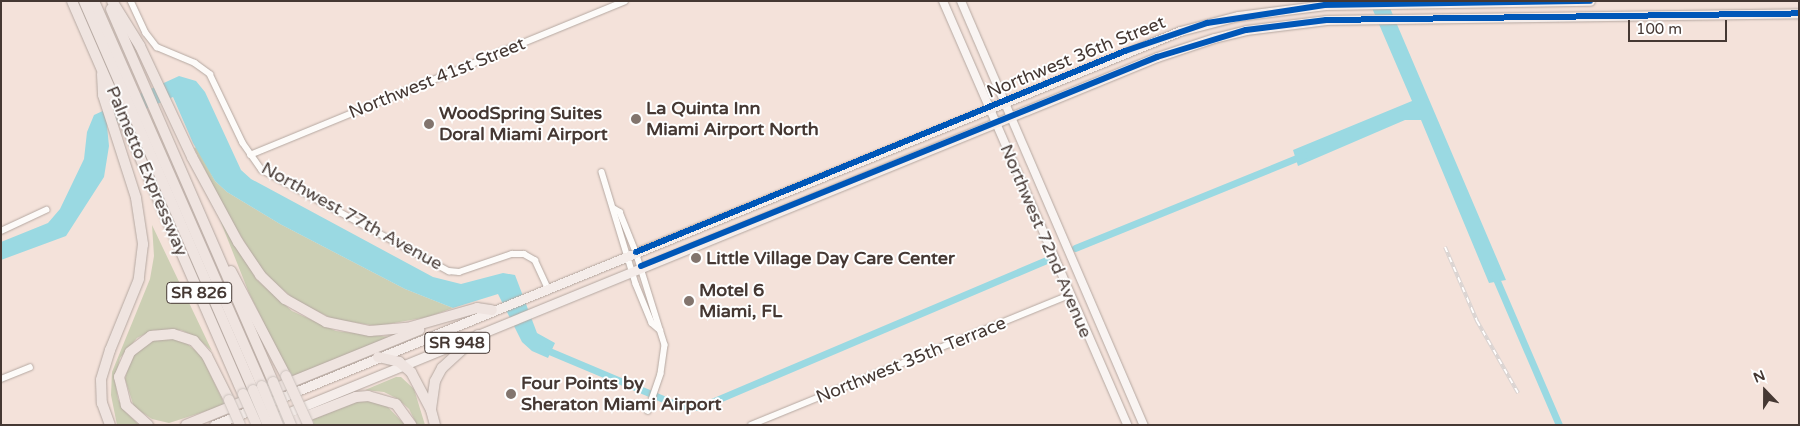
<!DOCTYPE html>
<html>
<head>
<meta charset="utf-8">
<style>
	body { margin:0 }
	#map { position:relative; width:1800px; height:426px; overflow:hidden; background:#f4e2da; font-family:"Varela Round",sans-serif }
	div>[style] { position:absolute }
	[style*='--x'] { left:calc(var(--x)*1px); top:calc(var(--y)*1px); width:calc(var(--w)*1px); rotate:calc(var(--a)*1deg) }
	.green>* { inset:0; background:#cccfb4 }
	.water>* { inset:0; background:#9ad9e2 }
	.canal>* { height:7px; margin:-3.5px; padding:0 3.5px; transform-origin:3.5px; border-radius:3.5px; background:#9ad9e2 }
	.roads { filter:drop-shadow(0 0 1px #b5a8a1) drop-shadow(0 0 1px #b5a8a1) }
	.minor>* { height:5.5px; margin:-2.75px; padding:0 2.75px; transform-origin:2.75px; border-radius:2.75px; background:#fdfbf9 }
	.secondary>* { height:8px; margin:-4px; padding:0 4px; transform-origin:4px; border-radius:4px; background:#f9f4f2 }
	.primary>* { height:9px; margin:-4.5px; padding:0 4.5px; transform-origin:4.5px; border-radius:4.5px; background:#f5edea }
	.motorway>* { height:10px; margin:-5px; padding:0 5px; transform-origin:5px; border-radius:5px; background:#efe4e0 }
	.rail>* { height:4px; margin-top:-2px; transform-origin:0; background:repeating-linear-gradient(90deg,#fff 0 5.5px,#dad4d2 0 11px); box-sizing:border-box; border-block:1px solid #dad4d2 }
	.bridges { filter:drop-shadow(0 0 1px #cbc2bd) drop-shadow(0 0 1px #cbc2bd) }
	.motorway-bridge>* { height:10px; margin:-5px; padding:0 5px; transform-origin:5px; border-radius:5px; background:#efe4e0 }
	.cycleway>* { height:6px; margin:-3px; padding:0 3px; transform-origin:3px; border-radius:3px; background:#0057b8 }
	.dots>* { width:14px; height:14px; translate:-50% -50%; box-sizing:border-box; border:2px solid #fff; border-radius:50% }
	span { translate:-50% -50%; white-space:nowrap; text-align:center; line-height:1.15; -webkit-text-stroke:4px #fff; paint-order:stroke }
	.shield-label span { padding:1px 4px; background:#fff; border:1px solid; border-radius:4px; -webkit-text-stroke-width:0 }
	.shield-label { font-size:16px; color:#453833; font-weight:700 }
	.street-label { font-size:18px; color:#453833 }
	.poi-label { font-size:18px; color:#453833; font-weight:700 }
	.left { translate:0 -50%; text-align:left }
	.frame { position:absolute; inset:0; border:2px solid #453833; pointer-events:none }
	.north { position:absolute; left:1740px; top:366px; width:50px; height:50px; -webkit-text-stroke:4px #fff; paint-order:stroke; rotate:338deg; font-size:14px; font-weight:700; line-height:20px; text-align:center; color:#453833 }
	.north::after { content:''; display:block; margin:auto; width:18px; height:22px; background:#453833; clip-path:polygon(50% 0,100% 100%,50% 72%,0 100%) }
	.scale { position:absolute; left:1628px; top:20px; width:99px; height:22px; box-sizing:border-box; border:2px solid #453833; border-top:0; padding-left:6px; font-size:15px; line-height:18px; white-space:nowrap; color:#453833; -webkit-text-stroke:4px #fff; paint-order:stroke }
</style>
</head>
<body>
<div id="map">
	<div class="green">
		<div style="clip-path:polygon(197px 147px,215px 181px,227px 192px,280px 224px,405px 289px,453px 308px,428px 317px,377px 326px,333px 319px,296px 301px,267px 276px,254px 258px,227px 213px,194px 148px)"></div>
		<div style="clip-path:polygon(220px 220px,257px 280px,292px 311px,336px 331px,390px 337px,291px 378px,249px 293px)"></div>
		<div style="clip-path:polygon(152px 225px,212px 351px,196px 337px,181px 330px,153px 330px,137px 338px,120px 358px,115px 379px,118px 399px,124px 410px,139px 425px,117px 425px,111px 395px,112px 372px,150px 279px,154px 256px)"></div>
		<div style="clip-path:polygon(173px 339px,185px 342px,201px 355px,225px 405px,169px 423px,152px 419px,134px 407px,125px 379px,130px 360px,138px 351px,155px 340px)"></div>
		<div style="clip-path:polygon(396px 377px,401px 377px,414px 389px,425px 425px,417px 425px,409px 409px,398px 399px,384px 392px,365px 390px)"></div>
		<div style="clip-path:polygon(370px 401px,385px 404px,405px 425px,313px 425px,311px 420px,357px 402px)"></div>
	</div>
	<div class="water">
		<div style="clip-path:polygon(1369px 1px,1387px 1px,1506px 280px,1489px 283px,1421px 120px,1405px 120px,1298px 166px,1293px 150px,1412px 101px)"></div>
		<div style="clip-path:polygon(179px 76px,196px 81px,205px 92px,241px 170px,251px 179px,433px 277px,461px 284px,503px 273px,515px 275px,537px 333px,555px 343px,548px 358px,532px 351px,522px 342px,498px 294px,453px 308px,405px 289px,280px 224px,227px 192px,215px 181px,193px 143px,173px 97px,107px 126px,109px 146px,104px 177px,66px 236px,1px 260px,1px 242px,48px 223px,60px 209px,84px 159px,87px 132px,94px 115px)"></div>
	</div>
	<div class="canal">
		<div style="--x:1075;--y:248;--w:247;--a:-22.1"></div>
		<div style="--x:1494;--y:274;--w:164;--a:66.7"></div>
		<div style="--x:542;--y:348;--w:150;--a:22.8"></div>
		<div style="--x:680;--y:406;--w:20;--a:3"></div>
		<div style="--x:700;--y:407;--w:377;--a:-23"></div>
	</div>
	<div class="roads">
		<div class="minor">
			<div style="--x:131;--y:1;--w:35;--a:65"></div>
			<div style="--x:146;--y:33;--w:18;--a:52"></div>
			<div style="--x:157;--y:47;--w:41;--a:22.8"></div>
			<div style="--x:195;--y:63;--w:19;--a:36"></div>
			<div style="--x:210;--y:74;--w:76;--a:64.4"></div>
			<div style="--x:243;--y:143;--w:33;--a:55"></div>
			<div style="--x:262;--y:170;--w:213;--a:28.4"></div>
			<div style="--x:449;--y:271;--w:10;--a:6"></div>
			<div style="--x:459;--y:272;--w:56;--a:-18.8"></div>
			<div style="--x:512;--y:254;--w:12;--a:0"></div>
			<div style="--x:524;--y:254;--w:13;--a:29"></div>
			<div style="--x:535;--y:260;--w:31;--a:65"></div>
			<div style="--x:250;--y:155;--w:405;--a:-22.3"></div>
			<div style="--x:602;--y:172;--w:117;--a:73.1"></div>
			<div style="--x:636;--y:284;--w:42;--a:67.7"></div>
			<div style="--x:652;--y:323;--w:11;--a:41"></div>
			<div style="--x:615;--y:209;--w:6;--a:31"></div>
			<div style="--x:620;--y:212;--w:43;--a:68.2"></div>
			<div style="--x:636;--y:252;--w:97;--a:72.7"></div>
			<div style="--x:665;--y:345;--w:29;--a:98"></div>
			<div style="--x:661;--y:374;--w:39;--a:109"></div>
			<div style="--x:1;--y:231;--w:50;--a:-25"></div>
			<div style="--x:1;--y:379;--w:31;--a:-22"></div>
			<div style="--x:751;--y:425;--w:344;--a:-22.2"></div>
		</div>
		<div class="secondary">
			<div style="--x:943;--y:1;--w:462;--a:66.5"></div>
			<div style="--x:961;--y:1;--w:462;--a:66.7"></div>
		</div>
		<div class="primary">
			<div style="--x:270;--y:420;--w:958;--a:-22.26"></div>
			<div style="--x:1157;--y:57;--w:60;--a:-18.4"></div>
			<div style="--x:1214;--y:38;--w:33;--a:-14"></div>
			<div style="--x:1246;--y:30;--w:81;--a:-7.1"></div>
			<div style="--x:1326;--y:20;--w:473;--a:-0.8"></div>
			<div style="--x:214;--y:425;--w:1043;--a:-22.19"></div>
			<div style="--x:1180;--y:31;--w:60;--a:-14.5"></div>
			<div style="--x:1238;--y:16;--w:88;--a:-7.2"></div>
			<div style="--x:1325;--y:5;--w:265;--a:-0.9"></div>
		</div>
		<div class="motorway">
			<div style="--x:72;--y:1;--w:429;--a:66.5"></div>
			<div style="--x:84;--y:1;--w:424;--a:66.5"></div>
			<div style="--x:94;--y:1;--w:420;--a:66.4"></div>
			<div style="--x:112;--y:1;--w:53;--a:58.1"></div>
			<div style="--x:140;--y:46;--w:123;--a:64.9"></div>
			<div style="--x:192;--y:157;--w:97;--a:61.6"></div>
			<div style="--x:238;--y:242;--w:40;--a:56"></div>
			<div style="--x:260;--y:275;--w:35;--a:44"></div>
			<div style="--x:285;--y:299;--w:47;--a:29.3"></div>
			<div style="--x:326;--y:322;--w:45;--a:11.6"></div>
			<div style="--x:370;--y:331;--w:37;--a:-5"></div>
			<div style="--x:407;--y:328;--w:73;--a:-15.9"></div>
			<div style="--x:477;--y:308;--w:15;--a:8"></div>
			<div style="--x:111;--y:9;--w:407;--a:66.5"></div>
			<div style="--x:102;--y:74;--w:21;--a:87"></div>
			<div style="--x:103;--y:95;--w:108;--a:72.2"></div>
			<div style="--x:136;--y:198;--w:47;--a:81.3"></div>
			<div style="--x:143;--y:244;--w:35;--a:97"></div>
			<div style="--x:139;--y:279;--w:77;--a:112.2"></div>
			<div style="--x:110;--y:350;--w:31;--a:107"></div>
			<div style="--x:101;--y:380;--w:23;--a:88"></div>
			<div style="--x:102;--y:403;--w:23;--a:70"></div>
			<div style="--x:231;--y:271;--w:119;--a:62.4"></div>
			<div style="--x:378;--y:357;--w:22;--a:13"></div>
			<div style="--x:399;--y:362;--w:16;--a:40"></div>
			<div style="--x:411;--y:372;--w:43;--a:62.2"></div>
			<div style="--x:431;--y:410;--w:16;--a:75"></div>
			<div style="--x:431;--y:409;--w:28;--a:-82"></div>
			<div style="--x:435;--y:381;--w:15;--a:-62"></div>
			<div style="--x:442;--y:368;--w:49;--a:-42.5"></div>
			<div style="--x:148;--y:425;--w:30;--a:-138"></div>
			<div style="--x:126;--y:405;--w:29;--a:-104"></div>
			<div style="--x:119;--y:377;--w:27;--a:-66"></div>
			<div style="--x:130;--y:352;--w:26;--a:-37"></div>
			<div style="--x:151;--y:336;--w:22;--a:-5"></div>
			<div style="--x:173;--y:334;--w:22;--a:18"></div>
			<div style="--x:194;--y:341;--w:20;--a:49"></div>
			<div style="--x:207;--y:356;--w:49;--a:63.4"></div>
			<div style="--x:186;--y:425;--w:252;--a:-22.2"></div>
			<div style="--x:284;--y:425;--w:77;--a:-21.3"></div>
			<div style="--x:356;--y:397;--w:12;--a:-5"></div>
			<div style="--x:368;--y:396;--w:29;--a:16"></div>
			<div style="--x:396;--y:404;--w:26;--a:54"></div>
		</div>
	</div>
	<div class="rail">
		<div style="--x:1445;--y:247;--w:81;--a:66.6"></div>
		<div style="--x:1477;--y:321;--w:83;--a:60.3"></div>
	</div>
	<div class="bridges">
		<div class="motorway-bridge">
			<div style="--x:286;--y:376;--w:53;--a:65.4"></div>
			<div style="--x:273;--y:382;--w:47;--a:67.3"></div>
			<div style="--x:262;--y:386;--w:42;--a:67.7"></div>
			<div style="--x:253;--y:390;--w:38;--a:67"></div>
			<div style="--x:243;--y:394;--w:34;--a:66"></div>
			<div style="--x:229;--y:400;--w:27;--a:66"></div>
		</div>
	</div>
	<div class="cycleway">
		<div style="--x:636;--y:252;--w:529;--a:-22.34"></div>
		<div style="--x:1125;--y:51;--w:87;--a:-18.9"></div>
		<div style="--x:1207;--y:23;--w:119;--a:-8.7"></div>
		<div style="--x:1325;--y:5;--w:265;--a:-0.9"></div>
		<div style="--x:641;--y:266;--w:557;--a:-22.05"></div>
		<div style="--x:1157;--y:57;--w:93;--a:-16.9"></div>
		<div style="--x:1246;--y:30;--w:81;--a:-7.1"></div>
		<div style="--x:1326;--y:20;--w:473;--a:-0.8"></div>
	</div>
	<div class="dots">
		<div style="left:636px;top:119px;background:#82746d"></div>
		<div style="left:429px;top:124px;background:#82746d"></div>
		<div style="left:696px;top:258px;background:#82746d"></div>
		<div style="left:689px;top:301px;background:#82746d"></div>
		<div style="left:511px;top:394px;background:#82746d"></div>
	</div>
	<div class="shield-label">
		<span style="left:199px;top:293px">SR 826</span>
		<span style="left:457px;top:343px">SR 948</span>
	</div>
	<div class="street-label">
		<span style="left:1076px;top:57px;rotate:-22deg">Northwest 36th Street</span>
		<span style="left:437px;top:78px;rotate:-22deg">Northwest 41st Street</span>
		<span style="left:147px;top:171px;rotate:67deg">Palmetto Expressway</span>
		<span style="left:352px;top:216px;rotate:29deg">Northwest 77th Avenue</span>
		<span style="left:1046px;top:241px;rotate:67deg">Northwest 72nd Avenue</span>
		<span style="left:911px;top:360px;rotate:-22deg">Northwest 35th Terrace</span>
	</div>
	<div class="poi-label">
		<span class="left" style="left:646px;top:119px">La Quinta Inn<br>Miami Airport North</span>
		<span class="left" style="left:439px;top:124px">WoodSpring Suites<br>Doral Miami Airport</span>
		<span class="left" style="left:706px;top:258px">Little Village Day Care Center</span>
		<span class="left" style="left:699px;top:301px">Motel 6<br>Miami, FL</span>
		<span class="left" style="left:521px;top:394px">Four Points by<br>Sheraton Miami Airport</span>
	</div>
	<div class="frame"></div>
	<div class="north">N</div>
	<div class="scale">100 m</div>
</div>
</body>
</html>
